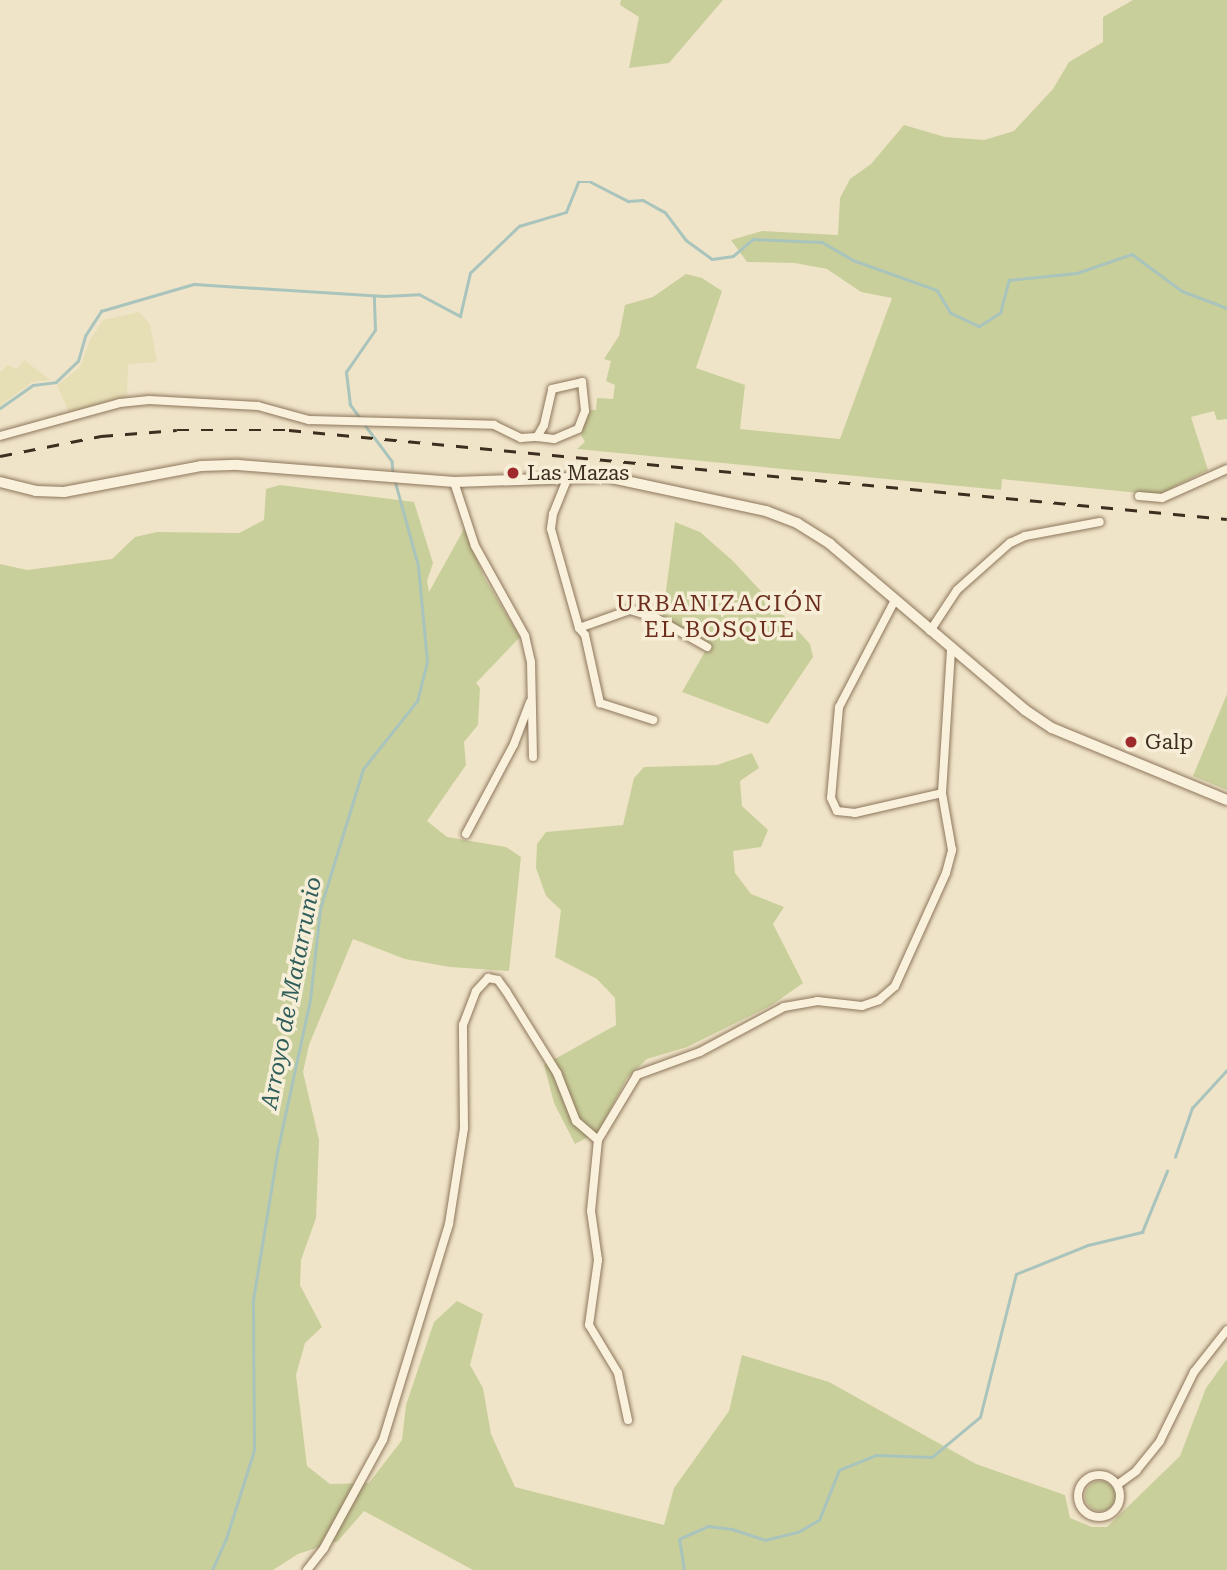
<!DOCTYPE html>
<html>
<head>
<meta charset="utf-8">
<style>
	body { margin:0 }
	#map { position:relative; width:1227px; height:1570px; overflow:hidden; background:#f0e4c8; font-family:"Roboto Serif",serif }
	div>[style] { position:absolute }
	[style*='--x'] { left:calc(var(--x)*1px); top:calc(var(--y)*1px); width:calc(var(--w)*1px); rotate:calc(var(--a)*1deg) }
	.farmland>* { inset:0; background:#e6deb5 }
	.green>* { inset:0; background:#c9cf9b }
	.round { border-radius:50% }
	.stream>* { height:2.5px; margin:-1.25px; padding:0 1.25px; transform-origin:1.25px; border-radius:1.25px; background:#a9c4bc }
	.roads { filter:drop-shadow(0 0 2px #8d765c) drop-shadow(0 0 2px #8d765c) }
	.minor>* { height:8px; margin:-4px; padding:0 4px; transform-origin:4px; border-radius:4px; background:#faf1dc }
	.minor>.ring { margin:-4px; padding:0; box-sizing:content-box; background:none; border:8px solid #faf1dc; border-radius:50% }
	.tertiary>* { height:10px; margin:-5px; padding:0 5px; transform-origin:5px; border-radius:5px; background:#faf1dc }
	.rail>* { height:2.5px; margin-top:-1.25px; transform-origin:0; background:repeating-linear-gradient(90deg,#3d2e20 0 12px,transparent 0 24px) }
	.dots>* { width:19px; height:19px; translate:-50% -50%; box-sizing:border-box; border:4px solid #f7eed8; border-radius:50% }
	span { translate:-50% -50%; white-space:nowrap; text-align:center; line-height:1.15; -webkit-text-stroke:7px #f7eed8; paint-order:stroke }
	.poi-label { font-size:21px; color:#3d2e20 }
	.left { translate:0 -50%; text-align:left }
	.neighbourhood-label { font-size:23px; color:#6b2e1e; letter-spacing:2px }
	.water-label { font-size:23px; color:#2f5d5a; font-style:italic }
</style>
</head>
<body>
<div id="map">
	<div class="farmland">
		<div style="clip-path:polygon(139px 312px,150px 324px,157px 362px,128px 364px,127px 397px,69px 412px,57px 385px,80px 367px,90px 340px,103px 320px)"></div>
		<div style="clip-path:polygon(24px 360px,50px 380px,32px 382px,0 406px,0 372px,8px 365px,17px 369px)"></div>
	</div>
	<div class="green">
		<div style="clip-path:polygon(621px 0,723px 0,669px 63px,629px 68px,639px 17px,620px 5px)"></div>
		<div style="clip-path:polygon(1133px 0,1227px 0,1227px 419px,1217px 420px,1214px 411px,1191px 417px,1208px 470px,1158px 495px,1002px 479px,1001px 490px,577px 449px,585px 442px,580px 433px,589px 410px,596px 410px,597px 398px,613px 399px,615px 385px,606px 381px,611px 361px,604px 359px,619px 336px,625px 305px,653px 297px,686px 274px,702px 278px,722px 291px,696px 368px,745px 385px,740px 429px,840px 439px,892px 298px,861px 292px,827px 269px,795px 263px,747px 262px,731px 240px,762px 231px,838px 235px,840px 198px,850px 179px,871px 164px,904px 125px,945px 137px,984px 140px,1014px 131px,1053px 89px,1069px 62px,1103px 42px,1103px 17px)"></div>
		<div style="clip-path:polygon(280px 485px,414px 502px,433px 563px,427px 581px,429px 592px,464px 529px,485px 579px,520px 637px,476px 683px,480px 688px,478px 725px,464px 742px,466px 765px,427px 821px,447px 837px,506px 847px,521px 857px,509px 971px,450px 967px,405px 959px,353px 939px,309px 1045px,303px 1072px,319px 1140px,316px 1218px,301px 1260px,300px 1285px,322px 1327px,305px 1343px,296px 1375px,307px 1466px,330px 1484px,369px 1483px,402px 1440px,406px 1405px,434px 1322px,457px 1301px,483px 1314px,470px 1365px,483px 1388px,491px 1434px,515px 1487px,664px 1525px,674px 1488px,729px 1411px,742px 1355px,829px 1382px,976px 1464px,1065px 1495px,1070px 1518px,1092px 1527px,1107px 1527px,1180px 1456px,1206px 1388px,1227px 1359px,1227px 1570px,473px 1570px,364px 1511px,338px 1541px,298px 1554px,273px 1570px,0 1570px,0 564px,27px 570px,112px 559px,135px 537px,157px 532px,239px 533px,264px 520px,266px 489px)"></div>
		<div style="clip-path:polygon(675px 522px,700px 532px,733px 561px,810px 644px,813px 657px,768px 724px,682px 692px,707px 648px,662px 621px)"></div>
		<div style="clip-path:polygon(1227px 694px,1227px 790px,1193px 776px)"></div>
		<div style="clip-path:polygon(752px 753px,759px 768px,740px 781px,742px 806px,768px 830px,761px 847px,733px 851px,735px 873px,751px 894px,784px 907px,773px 924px,803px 983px,772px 1005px,687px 1047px,647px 1059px,627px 1078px,599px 1131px,575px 1144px,554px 1103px,544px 1065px,616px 1025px,615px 998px,597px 979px,555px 957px,561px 910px,546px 896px,536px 868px,537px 844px,546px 832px,623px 825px,634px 778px,644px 767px,717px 765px)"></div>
		<div class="round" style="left:1085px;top:1481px;width:30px;height:30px"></div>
	</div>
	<div class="stream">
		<div style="--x:0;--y:408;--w:40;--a:-34.9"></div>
		<div style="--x:33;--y:385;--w:23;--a:-7"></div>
		<div style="--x:56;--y:382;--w:30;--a:-44"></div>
		<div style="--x:78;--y:361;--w:26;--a:-74"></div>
		<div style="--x:85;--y:336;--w:30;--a:-57"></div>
		<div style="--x:101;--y:311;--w:97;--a:-16.2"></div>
		<div style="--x:194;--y:284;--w:190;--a:3.6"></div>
		<div style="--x:384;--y:296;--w:35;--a:-3"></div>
		<div style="--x:419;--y:294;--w:47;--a:28.2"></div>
		<div style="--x:460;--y:316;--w:44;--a:-76.9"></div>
		<div style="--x:470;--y:273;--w:68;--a:-43.8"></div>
		<div style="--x:519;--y:226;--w:49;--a:-16.6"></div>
		<div style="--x:566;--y:212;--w:32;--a:-68"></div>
		<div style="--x:578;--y:182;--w:13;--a:0"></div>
		<div style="--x:591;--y:182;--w:42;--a:27.2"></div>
		<div style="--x:628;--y:201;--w:15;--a:-4"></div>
		<div style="--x:643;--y:200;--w:25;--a:29"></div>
		<div style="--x:665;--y:212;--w:35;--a:53"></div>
		<div style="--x:686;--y:240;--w:32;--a:36"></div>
		<div style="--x:712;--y:259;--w:21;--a:-8"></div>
		<div style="--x:733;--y:256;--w:26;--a:-40"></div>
		<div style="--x:753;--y:239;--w:69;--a:2.5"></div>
		<div style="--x:822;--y:242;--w:36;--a:30"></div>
		<div style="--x:853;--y:260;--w:89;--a:19.7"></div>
		<div style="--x:937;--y:290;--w:27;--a:59"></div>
		<div style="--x:951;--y:313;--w:31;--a:25"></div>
		<div style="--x:979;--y:326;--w:25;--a:-32"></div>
		<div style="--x:1000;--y:313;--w:34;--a:-75"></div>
		<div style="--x:1009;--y:280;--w:68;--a:-5.9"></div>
		<div style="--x:1077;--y:273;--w:58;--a:-19.1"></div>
		<div style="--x:1132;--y:254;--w:62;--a:36.5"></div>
		<div style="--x:1182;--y:291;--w:48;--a:20.7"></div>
		<div style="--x:361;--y:420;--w:19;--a:-126"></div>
		<div style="--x:350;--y:405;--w:33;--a:-97"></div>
		<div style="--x:346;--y:372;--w:51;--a:-55.4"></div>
		<div style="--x:375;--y:330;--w:34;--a:-92"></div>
		<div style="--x:365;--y:425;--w:45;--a:53.1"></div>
		<div style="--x:392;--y:461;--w:12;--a:85"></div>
		<div style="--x:1175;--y:1157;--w:52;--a:-70.9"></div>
		<div style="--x:1192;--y:1108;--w:52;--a:-47.4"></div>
		<div style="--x:212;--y:1570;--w:34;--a:-66"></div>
		<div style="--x:226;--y:1539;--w:93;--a:-72.5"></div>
		<div style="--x:254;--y:1450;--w:150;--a:-90.4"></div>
		<div style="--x:253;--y:1300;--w:154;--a:-80.7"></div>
		<div style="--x:278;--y:1148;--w:151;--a:-77.8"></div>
		<div style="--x:310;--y:1000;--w:92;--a:-83.7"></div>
		<div style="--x:320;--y:909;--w:146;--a:-72.9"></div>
		<div style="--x:363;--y:769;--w:87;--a:-51.5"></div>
		<div style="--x:417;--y:701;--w:40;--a:-75.6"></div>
		<div style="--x:427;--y:662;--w:96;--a:-95.4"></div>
		<div style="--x:418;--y:566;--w:90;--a:-105.4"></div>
		<div style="--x:684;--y:1570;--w:31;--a:-99"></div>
		<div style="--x:679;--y:1539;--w:32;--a:-24"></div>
		<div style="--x:708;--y:1526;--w:24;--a:7"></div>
		<div style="--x:732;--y:1529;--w:35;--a:18"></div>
		<div style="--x:765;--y:1540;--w:34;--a:-14"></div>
		<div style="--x:798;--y:1532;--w:24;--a:-30"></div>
		<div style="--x:819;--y:1520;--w:54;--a:-68.2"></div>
		<div style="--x:839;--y:1470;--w:40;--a:-22"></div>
		<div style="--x:876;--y:1455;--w:56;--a:2"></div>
		<div style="--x:932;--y:1457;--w:62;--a:-39.8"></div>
		<div style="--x:980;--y:1417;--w:147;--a:-75.9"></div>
		<div style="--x:1016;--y:1274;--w:78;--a:-21.9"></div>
		<div style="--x:1088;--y:1245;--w:56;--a:-13.5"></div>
		<div style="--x:1142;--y:1232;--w:66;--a:-67.7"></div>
	</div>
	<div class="roads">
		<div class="minor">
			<div style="--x:0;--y:436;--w:124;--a:-15.4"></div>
			<div style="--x:120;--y:403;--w:29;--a:-6"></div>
			<div style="--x:149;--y:400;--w:109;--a:3.2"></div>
			<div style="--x:258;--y:406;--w:53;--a:15.4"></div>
			<div style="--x:309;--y:420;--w:185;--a:1.5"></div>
			<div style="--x:494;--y:425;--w:30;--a:26"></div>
			<div style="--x:521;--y:438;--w:16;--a:-4"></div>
			<div style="--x:537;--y:437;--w:14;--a:-60"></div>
			<div style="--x:544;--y:425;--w:37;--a:-77"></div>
			<div style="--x:552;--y:389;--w:31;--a:-13"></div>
			<div style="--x:582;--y:382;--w:29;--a:84"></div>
			<div style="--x:585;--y:411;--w:19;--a:111"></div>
			<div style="--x:578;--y:429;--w:26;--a:157"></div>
			<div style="--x:554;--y:439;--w:17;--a:-173"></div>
			<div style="--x:568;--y:477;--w:40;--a:112"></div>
			<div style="--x:553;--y:514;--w:15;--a:98"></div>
			<div style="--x:551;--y:529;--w:103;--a:74.2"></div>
			<div style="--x:579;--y:628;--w:9;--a:49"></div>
			<div style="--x:585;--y:635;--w:70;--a:77.6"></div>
			<div style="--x:600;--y:703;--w:56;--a:17.8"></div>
			<div style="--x:454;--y:482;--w:67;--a:71.8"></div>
			<div style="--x:475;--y:546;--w:103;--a:60.9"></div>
			<div style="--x:525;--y:636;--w:27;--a:77"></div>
			<div style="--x:531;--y:662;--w:95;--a:88.8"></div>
			<div style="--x:1139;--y:496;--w:23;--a:5"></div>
			<div style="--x:1162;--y:498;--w:71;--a:-24"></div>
			<div style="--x:895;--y:600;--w:121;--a:117.6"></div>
			<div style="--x:839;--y:707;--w:91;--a:95"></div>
			<div style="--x:831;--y:798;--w:14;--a:65"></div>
			<div style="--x:837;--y:811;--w:18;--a:6"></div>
			<div style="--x:855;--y:813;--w:89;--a:-12.9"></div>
			<div style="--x:579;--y:628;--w:54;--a:-19.4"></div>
			<div style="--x:630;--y:610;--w:27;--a:17"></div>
			<div style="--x:656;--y:618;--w:59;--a:29.6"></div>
			<div style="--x:930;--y:631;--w:49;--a:-56.6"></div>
			<div style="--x:957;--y:590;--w:71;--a:-41.6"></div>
			<div style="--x:1010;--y:543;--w:17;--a:-25"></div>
			<div style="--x:1025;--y:536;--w:76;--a:-10.6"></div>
			<div style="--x:466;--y:834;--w:102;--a:-61.9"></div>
			<div style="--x:514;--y:744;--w:45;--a:-69.1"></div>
			<div style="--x:628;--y:1420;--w:48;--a:-102"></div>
			<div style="--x:618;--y:1373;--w:56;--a:-121.1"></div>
			<div style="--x:589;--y:1325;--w:66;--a:-82.1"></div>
			<div style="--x:598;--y:1260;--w:49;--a:-98.1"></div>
			<div style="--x:591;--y:1211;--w:71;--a:-84.4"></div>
			<div style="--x:598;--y:1140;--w:76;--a:-59"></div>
			<div style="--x:637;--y:1075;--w:67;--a:-20.1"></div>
			<div style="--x:700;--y:1052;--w:95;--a:-28.2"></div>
			<div style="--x:784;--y:1007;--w:34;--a:-10"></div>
			<div style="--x:817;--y:1001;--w:45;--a:6.3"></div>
			<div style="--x:862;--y:1006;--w:18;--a:-19"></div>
			<div style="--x:879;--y:1000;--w:21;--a:-41"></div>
			<div style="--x:895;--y:986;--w:124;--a:-65.7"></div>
			<div style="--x:946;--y:873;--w:24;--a:-75"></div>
			<div style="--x:952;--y:850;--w:58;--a:-100"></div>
			<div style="--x:942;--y:793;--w:145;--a:-86.4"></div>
			<div class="ring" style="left:1078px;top:1475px;width:34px;height:34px"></div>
			<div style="--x:1117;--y:1485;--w:24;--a:-36"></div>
			<div style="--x:1136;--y:1471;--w:38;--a:-51"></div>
			<div style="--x:1160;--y:1441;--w:77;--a:-63.8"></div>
			<div style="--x:1194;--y:1372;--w:53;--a:-51.8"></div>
			<div style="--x:307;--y:1570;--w:28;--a:-52"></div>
			<div style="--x:324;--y:1548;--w:123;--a:-61.4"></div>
			<div style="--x:383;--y:1440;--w:164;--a:-73"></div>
			<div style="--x:431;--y:1283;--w:62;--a:-73"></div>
			<div style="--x:449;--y:1224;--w:97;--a:-81.1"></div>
			<div style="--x:464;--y:1128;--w:103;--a:-90.6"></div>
			<div style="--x:463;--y:1025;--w:36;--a:-69"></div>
			<div style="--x:476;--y:991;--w:18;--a:-47"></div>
			<div style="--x:488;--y:978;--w:10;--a:11"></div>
			<div style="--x:498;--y:980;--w:14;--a:54"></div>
			<div style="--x:506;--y:991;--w:97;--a:58.1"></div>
			<div style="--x:557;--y:1073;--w:52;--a:68.4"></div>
			<div style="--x:576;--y:1121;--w:29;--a:41"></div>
		</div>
		<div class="tertiary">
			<div style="--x:0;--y:482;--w:37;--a:14"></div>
			<div style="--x:36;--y:491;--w:28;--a:2"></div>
			<div style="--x:64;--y:492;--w:139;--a:-10.7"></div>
			<div style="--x:201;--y:466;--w:37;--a:-2"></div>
			<div style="--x:238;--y:465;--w:217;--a:4.5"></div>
			<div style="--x:454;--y:482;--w:153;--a:-1.9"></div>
			<div style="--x:607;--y:477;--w:163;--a:12.1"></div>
			<div style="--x:766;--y:511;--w:33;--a:21"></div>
			<div style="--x:797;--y:523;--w:39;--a:32"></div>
			<div style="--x:830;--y:544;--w:256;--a:40.4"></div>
			<div style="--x:1025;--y:710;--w:32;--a:34"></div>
			<div style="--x:1052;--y:728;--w:189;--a:22.4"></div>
		</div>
	</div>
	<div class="rail">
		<div style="--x:0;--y:456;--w:103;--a:-11.2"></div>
		<div style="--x:101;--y:436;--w:76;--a:-4.5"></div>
		<div style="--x:177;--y:430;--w:112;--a:0"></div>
		<div style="--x:289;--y:430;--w:942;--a:5.42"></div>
	</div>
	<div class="dots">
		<div style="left:513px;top:473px;background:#9e2a2b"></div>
		<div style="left:1131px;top:742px;background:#9e2a2b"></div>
	</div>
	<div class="poi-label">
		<span class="left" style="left:527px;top:473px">Las Mazas</span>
		<span class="left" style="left:1145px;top:742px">Galp</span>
	</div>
	<div class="neighbourhood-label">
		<span style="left:720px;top:617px">URBANIZACIÓN<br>EL BOSQUE</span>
	</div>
	<div class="water-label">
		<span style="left:292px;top:993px;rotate:-79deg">Arroyo de Matarrunio</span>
	</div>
</div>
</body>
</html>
